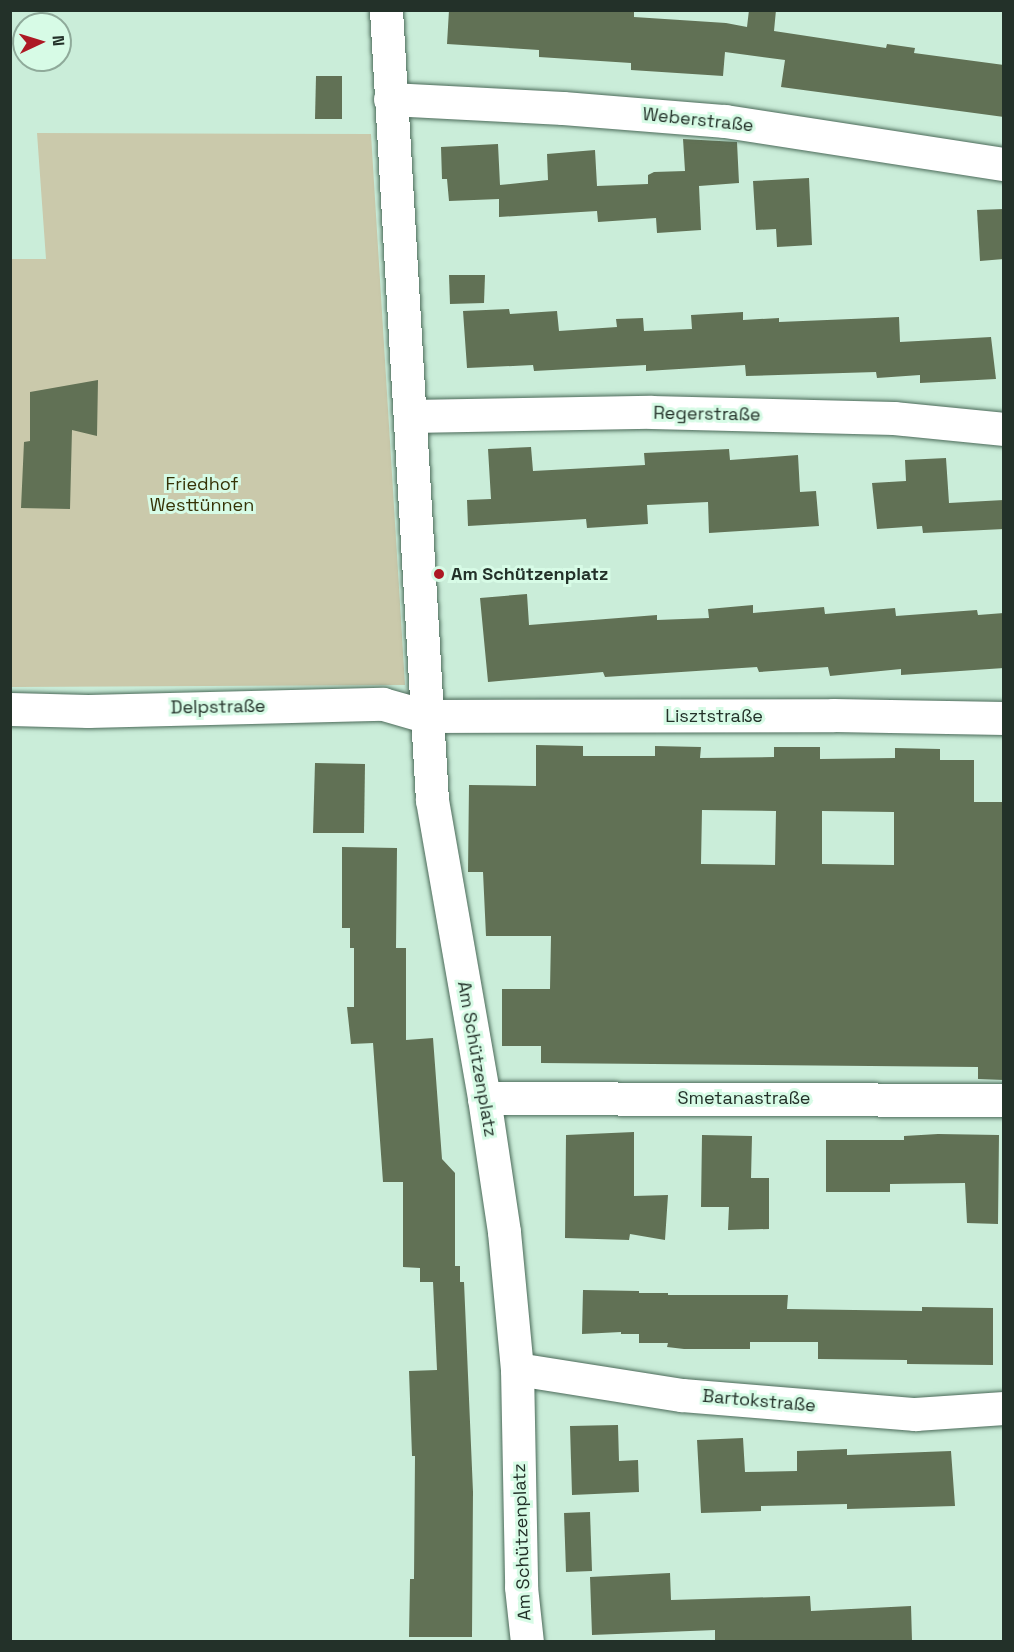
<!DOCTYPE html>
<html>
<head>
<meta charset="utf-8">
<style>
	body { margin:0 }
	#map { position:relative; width:1014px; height:1652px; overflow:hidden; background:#caedd9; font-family:"Space Grotesk",sans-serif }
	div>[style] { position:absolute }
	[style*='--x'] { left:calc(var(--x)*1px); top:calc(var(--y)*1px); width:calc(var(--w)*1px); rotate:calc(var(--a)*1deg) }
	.green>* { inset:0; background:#cac9ab }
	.building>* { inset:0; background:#617155 }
	.roads { filter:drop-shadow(0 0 2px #4b6a59) drop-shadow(0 0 2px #4b6a59) }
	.street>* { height:33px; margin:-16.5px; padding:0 16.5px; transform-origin:16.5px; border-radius:16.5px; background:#fff }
	.dots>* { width:16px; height:16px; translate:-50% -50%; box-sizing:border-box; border:3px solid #d7fbe6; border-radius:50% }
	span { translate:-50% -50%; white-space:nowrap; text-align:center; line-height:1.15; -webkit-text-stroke:6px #d7fbe6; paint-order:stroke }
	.street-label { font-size:18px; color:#233129 }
	.park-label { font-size:18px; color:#363307 }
	.poi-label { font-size:18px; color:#233129; font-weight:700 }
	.left { translate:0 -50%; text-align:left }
	.frame { position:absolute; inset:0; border:12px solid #233129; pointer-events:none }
	.north { position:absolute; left:12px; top:12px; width:60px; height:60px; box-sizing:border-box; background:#d7fbe6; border:2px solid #8faa9a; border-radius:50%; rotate:86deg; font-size:16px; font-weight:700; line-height:24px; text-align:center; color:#233129 }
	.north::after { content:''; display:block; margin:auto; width:21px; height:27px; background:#ad1924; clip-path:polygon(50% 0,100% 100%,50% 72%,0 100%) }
</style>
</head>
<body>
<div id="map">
	<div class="green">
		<div style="clip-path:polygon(37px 133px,371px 134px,405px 685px,11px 687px,10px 259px,46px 259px)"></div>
	</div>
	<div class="building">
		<div style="clip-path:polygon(449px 10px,634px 10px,634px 17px,726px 23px,747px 27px,749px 10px,776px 10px,774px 31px,886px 48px,887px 44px,915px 48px,914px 53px,1004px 65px,1004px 117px,781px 87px,785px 60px,725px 52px,723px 76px,631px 70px,631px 63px,539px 57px,539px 50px,447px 44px)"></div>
		<div style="clip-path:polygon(316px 76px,342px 76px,342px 119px,315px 119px)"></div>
		<div style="clip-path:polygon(683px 139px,737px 142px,739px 183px,699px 186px,701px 230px,657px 233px,656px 218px,598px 222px,597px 211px,499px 217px,499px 199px,449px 201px,447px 179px,442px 179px,441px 147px,498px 144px,500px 185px,548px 180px,547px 154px,595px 150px,597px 186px,648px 184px,648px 175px,654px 172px,685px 171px)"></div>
		<div style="clip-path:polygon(809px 178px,812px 245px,777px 247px,776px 229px,756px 230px,753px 181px)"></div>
		<div style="clip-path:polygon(1004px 209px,1004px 259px,980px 261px,977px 210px)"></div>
		<div style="clip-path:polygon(449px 275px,485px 275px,484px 303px,450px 304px)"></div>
		<div style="clip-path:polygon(509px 309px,510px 314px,557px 311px,559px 331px,617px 327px,616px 319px,643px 318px,644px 331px,692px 329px,691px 315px,743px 312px,743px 320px,779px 318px,779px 322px,899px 317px,900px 342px,991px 337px,996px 379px,920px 383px,920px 375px,877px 378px,876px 372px,746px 376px,745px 365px,646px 371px,646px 365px,534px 371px,533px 365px,467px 368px,463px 311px)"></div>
		<div style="clip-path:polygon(98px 380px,97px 436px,72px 430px,70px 509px,21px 508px,24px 442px,30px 441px,30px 392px)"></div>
		<div style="clip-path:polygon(531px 447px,533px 471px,645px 465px,644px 453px,729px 449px,730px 460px,798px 455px,800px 492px,816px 491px,819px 526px,709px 533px,708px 502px,647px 505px,648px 524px,587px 528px,586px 519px,468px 526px,467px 500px,491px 499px,488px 449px)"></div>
		<div style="clip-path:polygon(946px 458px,949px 503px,1004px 500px,1004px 529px,923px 533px,922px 526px,877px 529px,872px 483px,906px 481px,905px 460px)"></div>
		<div style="clip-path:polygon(527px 594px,529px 625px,657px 615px,657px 620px,709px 618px,708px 609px,753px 605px,753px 613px,824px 607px,825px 614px,895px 608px,896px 616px,977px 610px,978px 615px,1004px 613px,1004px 668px,901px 675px,901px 669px,830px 676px,828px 667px,759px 672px,757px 667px,605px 677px,603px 672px,488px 682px,480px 598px)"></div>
		<div style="clip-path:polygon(evenodd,536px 745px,583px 746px,583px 756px,655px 756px,655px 746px,701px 747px,700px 758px,774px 757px,774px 747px,820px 747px,820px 759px,895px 758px,895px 748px,940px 749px,940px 760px,974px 760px,974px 802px,1004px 802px,1004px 1080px,978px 1079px,978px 1067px,541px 1063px,541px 1046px,502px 1046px,502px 989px,550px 989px,551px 936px,486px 936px,483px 872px,468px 872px,469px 785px,536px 786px,536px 745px,702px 810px,776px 811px,775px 865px,701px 864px,702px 810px,536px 745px,822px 811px,894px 812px,894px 865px,822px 864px,822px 811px)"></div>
		<div style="clip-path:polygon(315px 763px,365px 764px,364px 833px,313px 833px)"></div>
		<div style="clip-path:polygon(342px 847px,397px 848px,396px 948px,406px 948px,406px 1040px,433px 1038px,442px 1159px,455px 1173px,455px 1266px,460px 1266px,460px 1282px,464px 1282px,473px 1492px,472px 1637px,409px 1637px,410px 1579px,414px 1579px,415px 1456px,412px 1456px,409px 1371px,437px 1370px,433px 1282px,420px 1282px,420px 1268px,403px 1267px,403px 1182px,383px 1182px,373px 1043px,351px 1044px,347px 1007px,354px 1007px,354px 948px,350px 948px,350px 928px,342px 928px)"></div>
		<div style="clip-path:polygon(634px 1132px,634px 1196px,668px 1195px,665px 1240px,630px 1234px,629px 1240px,565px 1238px,566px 1135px)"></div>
		<div style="clip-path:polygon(938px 1134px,999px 1135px,998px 1224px,967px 1223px,965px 1183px,890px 1184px,890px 1192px,826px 1192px,826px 1140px,904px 1140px,904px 1136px)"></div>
		<div style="clip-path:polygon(702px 1135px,752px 1136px,751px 1178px,769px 1178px,769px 1229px,728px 1230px,729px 1207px,701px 1207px)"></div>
		<div style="clip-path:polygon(583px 1290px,639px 1291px,639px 1293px,668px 1293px,668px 1295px,788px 1295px,787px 1309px,922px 1311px,922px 1307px,993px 1308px,993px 1365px,907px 1364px,907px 1360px,818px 1359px,818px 1342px,750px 1342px,750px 1349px,684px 1349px,667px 1347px,668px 1343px,639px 1343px,639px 1334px,621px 1334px,621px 1332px,582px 1334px)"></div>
		<div style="clip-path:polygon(618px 1425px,619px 1461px,638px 1460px,639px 1492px,572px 1495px,570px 1426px)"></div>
		<div style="clip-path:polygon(743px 1438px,745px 1472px,797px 1471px,797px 1451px,847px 1449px,847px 1455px,951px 1451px,955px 1506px,847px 1509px,847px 1504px,761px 1506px,761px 1511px,701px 1513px,697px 1440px)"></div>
		<div style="clip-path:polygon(590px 1512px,592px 1571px,566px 1572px,564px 1513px)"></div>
		<div style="clip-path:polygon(670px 1573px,671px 1600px,810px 1596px,811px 1611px,911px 1606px,912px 1641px,715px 1641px,715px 1630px,592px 1635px,590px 1577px)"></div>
	</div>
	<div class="roads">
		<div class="street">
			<div style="--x:386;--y:10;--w:791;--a:86.67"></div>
			<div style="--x:432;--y:800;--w:303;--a:80.1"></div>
			<div style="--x:484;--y:1098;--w:135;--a:81.5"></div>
			<div style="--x:504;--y:1232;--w:138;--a:84.6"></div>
			<div style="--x:517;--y:1369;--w:218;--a:88.9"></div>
			<div style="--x:521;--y:1587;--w:55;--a:83.8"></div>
			<div style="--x:390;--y:99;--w:173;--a:3"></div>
			<div style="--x:563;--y:108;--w:163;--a:4.6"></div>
			<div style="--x:725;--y:121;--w:282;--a:8.8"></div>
			<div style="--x:410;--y:416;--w:241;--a:-1"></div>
			<div style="--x:651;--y:412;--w:243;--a:1.4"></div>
			<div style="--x:894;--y:418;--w:111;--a:5.7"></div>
			<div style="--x:10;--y:709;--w:78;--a:1.5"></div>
			<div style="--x:88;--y:711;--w:295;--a:-1.4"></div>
			<div style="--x:383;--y:704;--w:44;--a:15.9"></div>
			<div style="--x:425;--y:716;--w:408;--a:-0.1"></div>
			<div style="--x:833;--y:715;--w:171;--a:1"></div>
			<div style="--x:484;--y:1098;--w:520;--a:0.22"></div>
			<div style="--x:517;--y:1369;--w:167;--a:9"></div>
			<div style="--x:682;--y:1395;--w:234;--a:4.7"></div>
			<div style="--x:915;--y:1414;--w:89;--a:-3.9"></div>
		</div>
	</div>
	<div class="dots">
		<div style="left:439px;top:574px;background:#ad1924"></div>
	</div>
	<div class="street-label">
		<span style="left:698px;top:120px;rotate:6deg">Weberstraße</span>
		<span style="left:707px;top:414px;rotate:1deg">Regerstraße</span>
		<span style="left:218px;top:707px;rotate:-1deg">Delpstraße</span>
		<span style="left:714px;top:716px">Lisztstraße</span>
		<span style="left:477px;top:1059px;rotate:80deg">Am Schützenplatz</span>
		<span style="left:744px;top:1098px">Smetanastraße</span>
		<span style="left:759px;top:1401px;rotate:5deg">Bartokstraße</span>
		<span style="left:522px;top:1542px;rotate:-92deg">Am Schützenplatz</span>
	</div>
	<div class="park-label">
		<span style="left:202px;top:495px">Friedhof<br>Westtünnen</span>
	</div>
	<div class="poi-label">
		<span class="left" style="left:451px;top:574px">Am Schützenplatz</span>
	</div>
	<div class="frame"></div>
	<div class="north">N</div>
</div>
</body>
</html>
